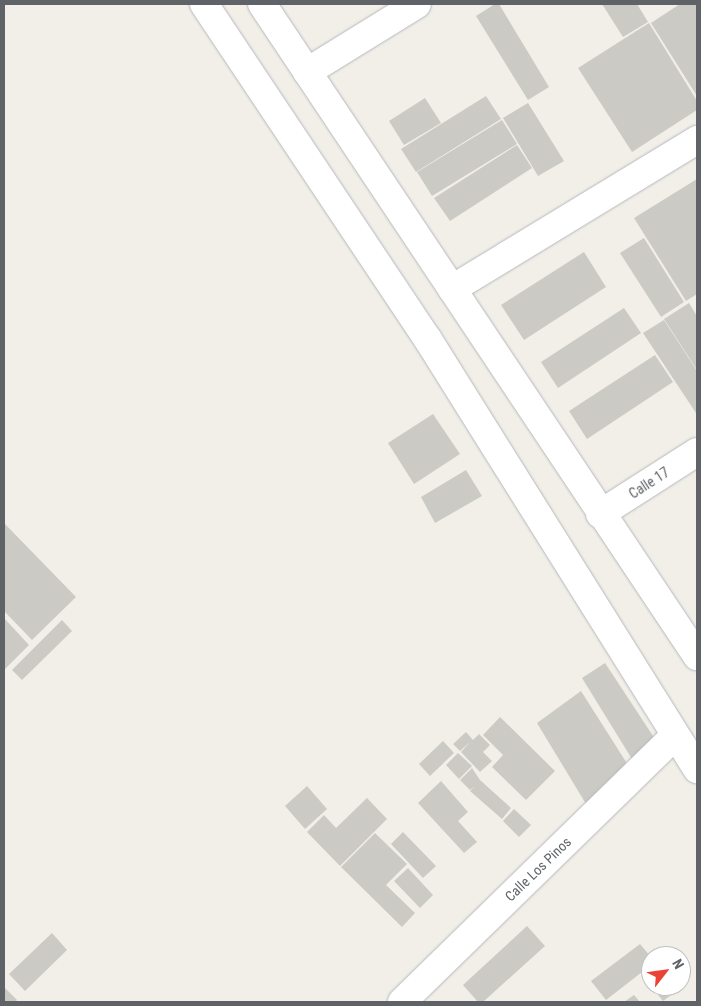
<!DOCTYPE html>
<html>
<head>
<meta charset="utf-8">
<style>
	body { margin:0 }
	#map { position:relative; width:701px; height:1006px; overflow:hidden; background:#f1efe8; font-family:"Roboto Condensed",sans-serif }
	div>[style] { position:absolute }
	[style*='--x'] { left:calc(var(--x)*1px); top:calc(var(--y)*1px); width:calc(var(--w)*1px); rotate:calc(var(--a)*1deg) }
	.building>* { inset:0; background:#cccac5 }
	.roads { filter:drop-shadow(0 0 1px #b5b8bc) drop-shadow(0 0 1px #b5b8bc) }
	.street>* { height:28px; margin:-14px; padding:0 14px; transform-origin:14px; border-radius:14px; background:#fff }
	span { translate:-50% -50%; white-space:nowrap; text-align:center; line-height:1.15; -webkit-text-stroke:4px #fff; paint-order:stroke }
	.street-label { font-size:14px; color:#5f6368 }
	.frame { position:absolute; inset:0; border:5px solid #5f6368; pointer-events:none }
	.north { position:absolute; left:641px; top:946px; width:50px; height:50px; box-sizing:border-box; background:#fff; border:1px solid #bfc1c3; border-radius:50%; rotate:60deg; font-size:14px; font-weight:700; line-height:20px; text-align:center; color:#5f6368 }
	.north::after { content:''; display:block; margin:auto; width:18px; height:22px; background:#ea4335; clip-path:polygon(50% 0,100% 100%,50% 72%,0 100%) }
</style>
</head>
<body>
<div id="map">
	<div class="building">
		<div style="clip-path:polygon(495px 4px,499px 4px,549px 87px,528px 100px,476px 16px)"></div>
		<div style="clip-path:polygon(602px 4px,637px 4px,648px 22px,623px 37px)"></div>
		<div style="clip-path:polygon(680px 4px,697px 4px,697px 96px,651px 23px)"></div>
		<div style="clip-path:polygon(649px 23px,697px 101px,697px 110px,632px 152px,578px 68px)"></div>
		<div style="clip-path:polygon(486px 96px,501px 119px,416px 172px,401px 149px)"></div>
		<div style="clip-path:polygon(425px 98px,441px 123px,404px 145px,389px 121px)"></div>
		<div style="clip-path:polygon(528px 103px,564px 161px,538px 176px,503px 118px)"></div>
		<div style="clip-path:polygon(502px 120px,517px 144px,432px 196px,417px 172px)"></div>
		<div style="clip-path:polygon(517px 145px,532px 168px,450px 221px,434px 198px)"></div>
		<div style="clip-path:polygon(697px 179px,697px 294px,686px 301px,634px 218px)"></div>
		<div style="clip-path:polygon(644px 238px,684px 302px,661px 317px,620px 253px)"></div>
		<div style="clip-path:polygon(584px 252px,606px 287px,524px 340px,501px 305px)"></div>
		<div style="clip-path:polygon(689px 303px,697px 316px,697px 370px,664px 319px)"></div>
		<div style="clip-path:polygon(624px 308px,641px 333px,558px 388px,541px 362px)"></div>
		<div style="clip-path:polygon(664px 320px,697px 371px,696px 413px,643px 333px)"></div>
		<div style="clip-path:polygon(655px 355px,673px 382px,587px 439px,569px 411px)"></div>
		<div style="clip-path:polygon(433px 414px,460px 454px,414px 484px,388px 443px)"></div>
		<div style="clip-path:polygon(466px 470px,482px 496px,435px 523px,421px 497px)"></div>
		<div style="clip-path:polygon(4px 523px,76px 597px,32px 640px,4px 611px)"></div>
		<div style="clip-path:polygon(4px 618px,29px 645px,4px 670px)"></div>
		<div style="clip-path:polygon(62px 620px,72px 631px,22px 680px,12px 670px)"></div>
		<div style="clip-path:polygon(605px 663px,657px 742px,632px 759px,582px 678px)"></div>
		<div style="clip-path:polygon(581px 691px,628px 765px,586px 804px,537px 723px)"></div>
		<div style="clip-path:polygon(500px 717px,555px 771px,526px 800px,492px 767px,503px 755px,483px 735px)"></div>
		<div style="clip-path:polygon(466px 732px,473px 740px,479px 734px,490px 745px,483px 752px,492px 761px,480px 772px,461px 752px,470px 742px,460px 751px,453px 744px)"></div>
		<div style="clip-path:polygon(443px 741px,454px 753px,430px 776px,419px 764px)"></div>
		<div style="clip-path:polygon(458px 753px,472px 766px,459px 779px,446px 765px)"></div>
		<div style="clip-path:polygon(472px 768px,480px 780px,511px 808px,502px 819px,470px 791px,475px 786px,470px 790px,460px 780px)"></div>
		<div style="clip-path:polygon(441px 781px,468px 812px,458px 821px,477px 842px,464px 853px,418px 803px)"></div>
		<div style="clip-path:polygon(307px 786px,327px 809px,305px 829px,285px 806px)"></div>
		<div style="clip-path:polygon(367px 798px,387px 819px,340px 866px,307px 832px,324px 815px,336px 828px)"></div>
		<div style="clip-path:polygon(514px 809px,531px 825px,519px 837px,503px 821px)"></div>
		<div style="clip-path:polygon(403px 832px,436px 866px,423px 878px,391px 844px)"></div>
		<div style="clip-path:polygon(375px 833px,407px 864px,386px 885px,415px 913px,402px 927px,341px 867px)"></div>
		<div style="clip-path:polygon(408px 868px,433px 895px,420px 908px,394px 881px)"></div>
		<div style="clip-path:polygon(527px 926px,545px 946px,483px 1002px,478px 1002px,463px 985px)"></div>
		<div style="clip-path:polygon(52px 933px,67px 950px,25px 991px,9px 974px)"></div>
		<div style="clip-path:polygon(640px 944px,651px 957px,651px 965px,606px 1000px,591px 981px)"></div>
		<div style="clip-path:polygon(651px 986px,673px 986px,677px 991px,663px 1001px)"></div>
		<div style="clip-path:polygon(4px 987px,17px 1000px,15px 1002px,4px 1002px)"></div>
		<div style="clip-path:polygon(634px 995px,640px 1002px,624px 1002px)"></div>
	</div>
	<div class="roads">
		<div class="street">
			<div style="--x:204;--y:4;--w:402;--a:56.3"></div>
			<div style="--x:427;--y:338;--w:509;--a:57.93"></div>
			<div style="--x:262;--y:4;--w:784;--a:56.29"></div>
			<div style="--x:307;--y:72;--w:129;--a:-31.7"></div>
			<div style="--x:452;--y:289;--w:287;--a:-31.3"></div>
			<div style="--x:600;--y:514;--w:115;--a:-32.6"></div>
			<div style="--x:402;--y:1002;--w:381;--a:-44.3"></div>
		</div>
	</div>
	<div class="street-label">
		<span style="left:649px;top:483px;rotate:-33deg">Calle 17</span>
		<span style="left:538px;top:869px;rotate:-44deg">Calle Los Pinos</span>
	</div>
	<div class="frame"></div>
	<div class="north">N</div>
</div>
</body>
</html>
